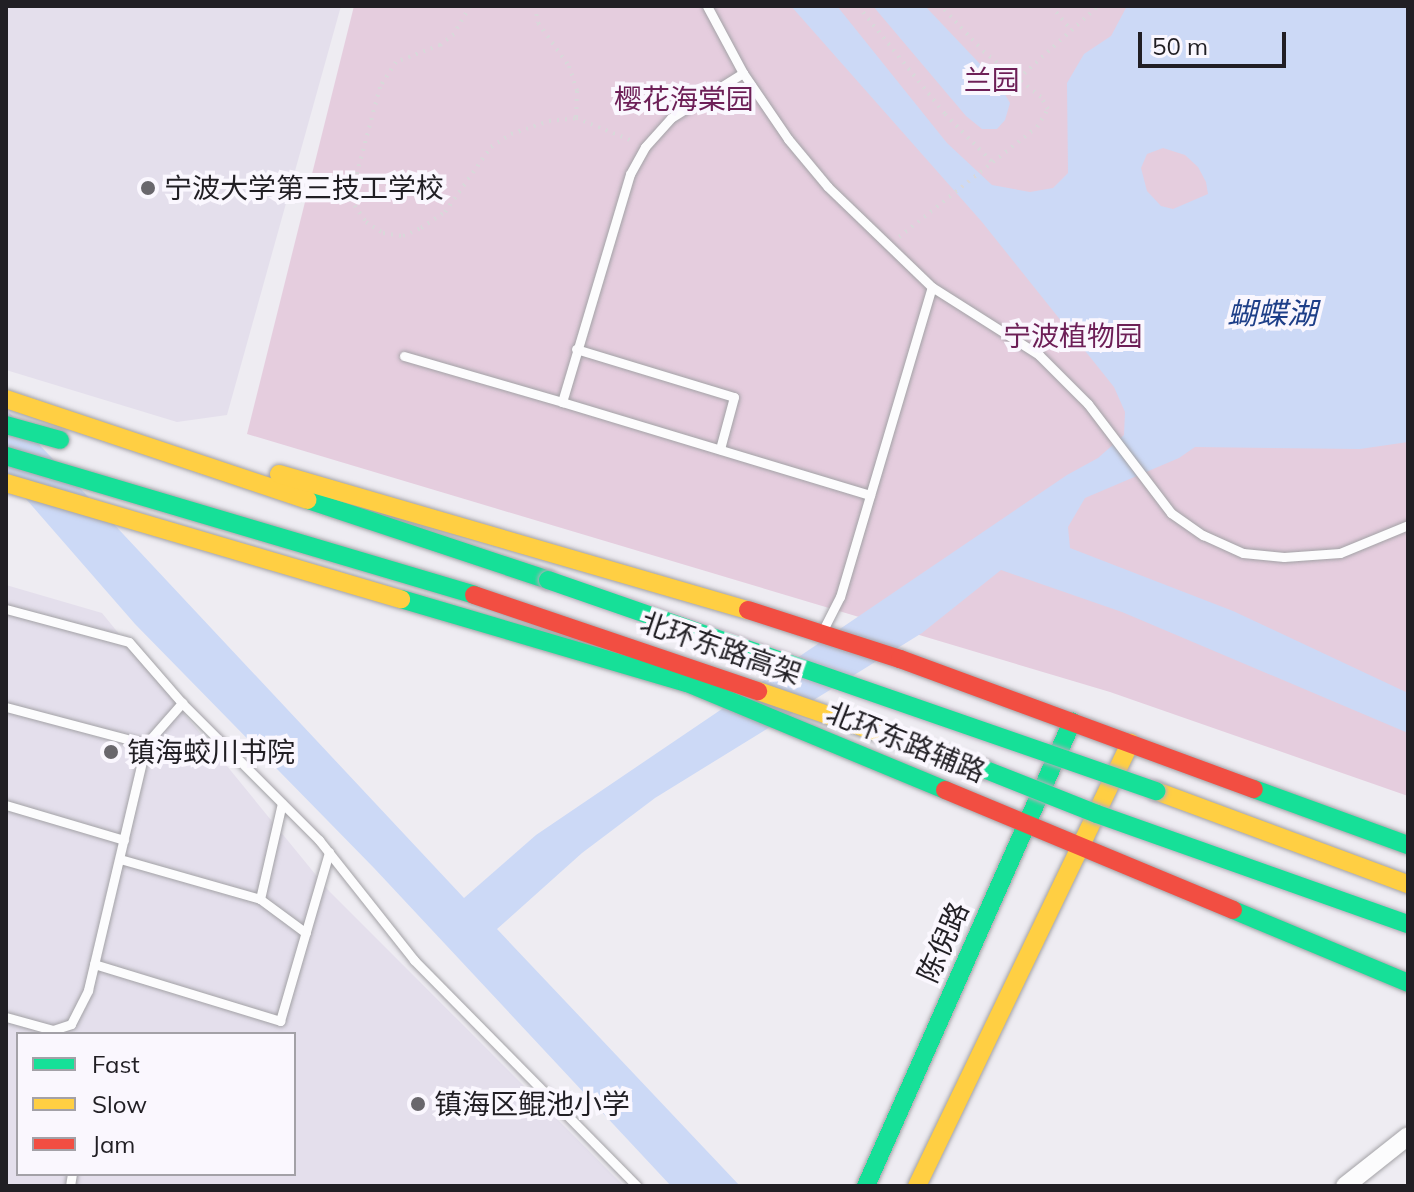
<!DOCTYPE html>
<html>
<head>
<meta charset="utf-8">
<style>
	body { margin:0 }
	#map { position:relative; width:1414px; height:1192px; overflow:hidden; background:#eeecf2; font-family:Mulish,"Noto Sans SC",sans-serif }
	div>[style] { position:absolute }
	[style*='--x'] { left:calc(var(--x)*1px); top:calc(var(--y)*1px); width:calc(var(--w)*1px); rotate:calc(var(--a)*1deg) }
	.built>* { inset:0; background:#e4dfec }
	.green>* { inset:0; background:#e5cdde }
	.water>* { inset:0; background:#ccd9f6 }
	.path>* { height:4px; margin-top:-2px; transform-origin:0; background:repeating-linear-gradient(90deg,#d9d8da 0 2px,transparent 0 8px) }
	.roads { filter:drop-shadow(0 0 2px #a3a2a6) drop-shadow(0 0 2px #a3a2a6) }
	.lane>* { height:9px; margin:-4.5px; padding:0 4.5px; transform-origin:4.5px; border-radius:4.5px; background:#fcfcfd }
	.street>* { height:18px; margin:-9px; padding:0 9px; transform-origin:9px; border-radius:9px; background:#fcfcfd }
	.fast>* { height:18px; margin:-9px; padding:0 9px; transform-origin:9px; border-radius:9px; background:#16e098 }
	.slow>* { height:18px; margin:-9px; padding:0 9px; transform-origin:9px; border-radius:9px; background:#ffcf43 }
	.jam>* { height:18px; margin:-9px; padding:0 9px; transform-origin:9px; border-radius:9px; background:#f24e42 }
	.bridges { filter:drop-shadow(0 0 2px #b4acb7) drop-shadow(0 0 2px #b4acb7) }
	.fast-bridge>* { height:18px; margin:-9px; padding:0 9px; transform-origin:9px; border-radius:9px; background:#16e098 }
	.dots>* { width:22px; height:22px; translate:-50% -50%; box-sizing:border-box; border:4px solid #faf7fe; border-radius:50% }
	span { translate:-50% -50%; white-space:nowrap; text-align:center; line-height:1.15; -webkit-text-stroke:8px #faf7fe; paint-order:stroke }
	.park-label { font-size:28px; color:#6d1f57 }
	.poi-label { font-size:28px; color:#211f24 }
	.left { translate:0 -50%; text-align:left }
	.street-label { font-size:28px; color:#211f24 }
	.water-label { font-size:30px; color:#1e3f88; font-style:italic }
	.frame { position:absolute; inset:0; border:8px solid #211f24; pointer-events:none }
	.legend { position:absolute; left:16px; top:1032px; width:280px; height:144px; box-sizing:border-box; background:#faf7fe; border:2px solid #a3a1a7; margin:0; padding:10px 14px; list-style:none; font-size:24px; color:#211f24 }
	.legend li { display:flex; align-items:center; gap:16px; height:40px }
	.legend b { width:40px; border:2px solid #a3a1a7 }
	.scale { position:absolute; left:1138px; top:32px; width:148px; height:36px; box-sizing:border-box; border:4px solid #211f24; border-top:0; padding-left:10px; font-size:24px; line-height:28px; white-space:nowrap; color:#211f24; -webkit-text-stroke:6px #faf7fe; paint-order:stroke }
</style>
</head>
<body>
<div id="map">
	<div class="built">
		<div style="clip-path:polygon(6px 6px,341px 6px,227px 415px,177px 422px,6px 370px)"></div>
		<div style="clip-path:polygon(evenodd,6px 585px,102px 613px,329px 891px,624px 1186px,6px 1186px,6px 585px,18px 1034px,294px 1034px,294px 1174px,18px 1174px,18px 1034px)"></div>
	</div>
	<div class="green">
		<div style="clip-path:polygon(354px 6px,1408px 6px,1408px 796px,1110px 692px,247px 434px)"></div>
	</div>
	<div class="water">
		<div style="clip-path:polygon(evenodd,791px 6px,837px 6px,947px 143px,992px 185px,1030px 192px,1053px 188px,1068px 173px,1067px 83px,1084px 54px,1111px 36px,1127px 6px,1408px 6px,1408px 442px,1360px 449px,1195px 447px,1179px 458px,1085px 498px,1068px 527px,1070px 548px,1233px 611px,1408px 693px,1408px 733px,1122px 612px,1001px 570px,922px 633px,655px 798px,582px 853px,497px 929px,740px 1186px,671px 1186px,374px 868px,135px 624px,6px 476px,6px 409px,464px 898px,536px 835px,1067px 475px,1098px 458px,1124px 435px,1125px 412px,1114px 387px,982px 222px,791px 6px,1163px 148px,1185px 155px,1198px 167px,1206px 182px,1208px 194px,1173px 209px,1161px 206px,1147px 191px,1141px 168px,1147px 154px,1163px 148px)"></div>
		<div style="clip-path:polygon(873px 6px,925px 6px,999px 84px,1010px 103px,1005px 120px,997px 129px,982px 129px,966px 116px)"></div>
	</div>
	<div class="path">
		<div style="--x:470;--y:6;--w:32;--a:120"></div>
		<div style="--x:454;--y:34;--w:18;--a:142"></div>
		<div style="--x:440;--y:45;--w:47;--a:158.9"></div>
		<div style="--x:396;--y:62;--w:30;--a:123"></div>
		<div style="--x:380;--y:87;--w:116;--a:105"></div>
		<div style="--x:350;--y:199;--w:28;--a:55"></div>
		<div style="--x:366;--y:222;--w:20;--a:33"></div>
		<div style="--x:383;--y:233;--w:20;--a:9"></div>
		<div style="--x:403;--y:236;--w:20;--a:-24"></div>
		<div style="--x:421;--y:228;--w:29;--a:-34"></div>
		<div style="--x:445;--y:212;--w:80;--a:-54.7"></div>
		<div style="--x:491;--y:147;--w:24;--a:-33"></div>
		<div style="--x:511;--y:134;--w:40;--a:-18.9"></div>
		<div style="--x:549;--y:121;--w:27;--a:-6"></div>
		<div style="--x:576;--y:118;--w:61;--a:22"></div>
		<div style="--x:535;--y:6;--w:17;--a:80"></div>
		<div style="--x:538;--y:23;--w:53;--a:54.2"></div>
		<div style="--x:569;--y:66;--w:26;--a:72"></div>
		<div style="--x:577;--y:91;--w:27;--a:92"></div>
		<div style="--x:858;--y:6;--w:139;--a:51.1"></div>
		<div style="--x:945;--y:114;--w:67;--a:45.6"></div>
		<div style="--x:1051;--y:6;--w:31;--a:50"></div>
		<div style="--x:1018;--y:79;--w:108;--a:-42.4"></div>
		<div style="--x:899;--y:237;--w:176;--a:-38.6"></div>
		<div style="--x:1037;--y:127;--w:21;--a:-59"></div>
		<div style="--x:1048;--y:109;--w:14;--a:-120"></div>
		<div style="--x:1041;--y:97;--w:73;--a:-141.7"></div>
		<div style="--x:984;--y:52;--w:63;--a:-133.1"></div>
	</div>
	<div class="roads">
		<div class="lane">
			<div style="--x:707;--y:6;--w:76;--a:61.8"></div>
			<div style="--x:743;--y:73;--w:80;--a:55.7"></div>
			<div style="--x:788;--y:139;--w:62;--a:50.2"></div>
			<div style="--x:828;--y:187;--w:144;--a:43.9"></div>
			<div style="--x:932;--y:287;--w:127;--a:32.4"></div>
			<div style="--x:1039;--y:355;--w:69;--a:45"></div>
			<div style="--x:1088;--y:404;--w:137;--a:52.7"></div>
			<div style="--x:1171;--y:513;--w:39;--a:35"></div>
			<div style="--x:1203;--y:535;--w:44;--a:24.2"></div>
			<div style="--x:1243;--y:553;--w:41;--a:5.6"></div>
			<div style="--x:1284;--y:557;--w:56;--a:-4.1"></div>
			<div style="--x:1340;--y:553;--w:74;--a:-22.4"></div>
			<div style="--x:743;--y:73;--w:85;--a:148"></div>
			<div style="--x:671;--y:118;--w:39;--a:132"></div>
			<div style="--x:645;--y:147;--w:31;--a:119"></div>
			<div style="--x:630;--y:174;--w:238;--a:106.6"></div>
			<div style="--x:562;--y:402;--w:322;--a:16.8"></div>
			<div style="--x:576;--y:349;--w:165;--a:16.9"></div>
			<div style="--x:734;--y:397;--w:54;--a:105.1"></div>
			<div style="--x:404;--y:356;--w:165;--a:16.2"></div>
			<div style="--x:6;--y:609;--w:127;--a:15"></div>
			<div style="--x:129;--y:642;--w:81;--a:49"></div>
			<div style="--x:182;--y:703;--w:194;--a:45"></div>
			<div style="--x:319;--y:840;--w:153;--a:51.6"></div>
			<div style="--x:414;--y:960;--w:317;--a:45.4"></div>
			<div style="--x:823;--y:630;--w:37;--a:-63"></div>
			<div style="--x:840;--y:597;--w:323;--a:-73.5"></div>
			<div style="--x:6;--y:707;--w:145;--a:14.8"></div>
			<div style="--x:6;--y:805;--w:123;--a:16.5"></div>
			<div style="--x:120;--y:859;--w:146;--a:15.9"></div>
			<div style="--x:260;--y:899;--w:98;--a:-77.1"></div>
			<div style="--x:260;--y:899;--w:57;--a:36.5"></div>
			<div style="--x:94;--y:964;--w:195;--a:17"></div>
			<div style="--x:280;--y:1021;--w:176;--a:-73.8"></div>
			<div style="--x:6;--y:1017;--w:49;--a:15.5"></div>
			<div style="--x:53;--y:1030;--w:4;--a:90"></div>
			<div style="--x:53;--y:1030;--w:19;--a:-18"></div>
			<div style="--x:71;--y:1024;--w:38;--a:-63"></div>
			<div style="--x:88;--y:990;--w:253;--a:-76.7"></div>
			<div style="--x:146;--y:744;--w:55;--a:-48.7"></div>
			<div style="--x:70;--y:1186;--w:12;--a:-81"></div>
		</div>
		<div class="street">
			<div style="--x:1345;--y:1186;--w:80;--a:-38.4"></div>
		</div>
		<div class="fast">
			<div style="--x:6;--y:425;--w:56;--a:15.5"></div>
			<div style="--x:6;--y:456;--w:488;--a:16.5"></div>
			<div style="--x:308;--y:500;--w:253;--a:18.4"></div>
			<div style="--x:401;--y:599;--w:298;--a:16.4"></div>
			<div style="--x:687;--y:683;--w:279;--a:22.5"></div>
			<div style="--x:1254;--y:789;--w:164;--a:20"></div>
			<div style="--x:1233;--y:910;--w:190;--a:22.6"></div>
			<div style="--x:866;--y:1186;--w:508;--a:-66.06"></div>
		</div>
		<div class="slow">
			<div style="--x:6;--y:399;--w:318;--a:18.5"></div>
			<div style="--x:279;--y:474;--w:488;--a:16.2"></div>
			<div style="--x:6;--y:483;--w:412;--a:16.4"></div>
			<div style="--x:758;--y:691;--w:241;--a:19.1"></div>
			<div style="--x:1156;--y:791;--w:269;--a:20.3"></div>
			<div style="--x:917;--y:1186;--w:492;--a:-64.3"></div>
		</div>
		<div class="jam">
			<div style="--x:474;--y:595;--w:300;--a:18.7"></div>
			<div style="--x:748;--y:610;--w:160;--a:17.9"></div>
			<div style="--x:900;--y:659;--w:377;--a:20.2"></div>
			<div style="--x:945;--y:790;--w:312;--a:22.6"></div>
		</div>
	</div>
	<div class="bridges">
		<div class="fast-bridge">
			<div style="--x:548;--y:580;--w:644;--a:19.14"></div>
			<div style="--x:986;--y:770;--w:119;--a:21.6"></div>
			<div style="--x:1097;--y:814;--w:330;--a:19.5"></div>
		</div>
	</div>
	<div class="dots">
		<div style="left:148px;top:188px;background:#69676c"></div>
		<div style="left:111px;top:752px;background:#69676c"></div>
		<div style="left:418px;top:1104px;background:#69676c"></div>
	</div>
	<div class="park-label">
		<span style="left:992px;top:80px">兰园</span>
		<span style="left:684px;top:99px">樱花海棠园</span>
		<span style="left:1073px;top:336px">宁波植物园</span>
	</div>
	<div class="poi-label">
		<span class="left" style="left:164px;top:188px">宁波大学第三技工学校</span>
		<span class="left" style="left:127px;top:752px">镇海蛟川书院</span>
		<span class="left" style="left:434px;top:1104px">镇海区鲲池小学</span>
	</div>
	<div class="street-label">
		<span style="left:721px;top:648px;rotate:19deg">北环东路高架</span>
		<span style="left:906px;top:742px;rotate:22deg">北环东路辅路</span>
		<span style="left:943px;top:942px;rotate:-66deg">陈倪路</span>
	</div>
	<div class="water-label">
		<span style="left:1272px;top:313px">蝴蝶湖</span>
	</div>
	<div class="frame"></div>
	<ul class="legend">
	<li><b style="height:10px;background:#16e098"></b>Fast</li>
	<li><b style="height:10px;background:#ffcf43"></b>Slow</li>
	<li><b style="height:10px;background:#f24e42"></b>Jam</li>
	</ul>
	<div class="scale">50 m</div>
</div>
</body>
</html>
